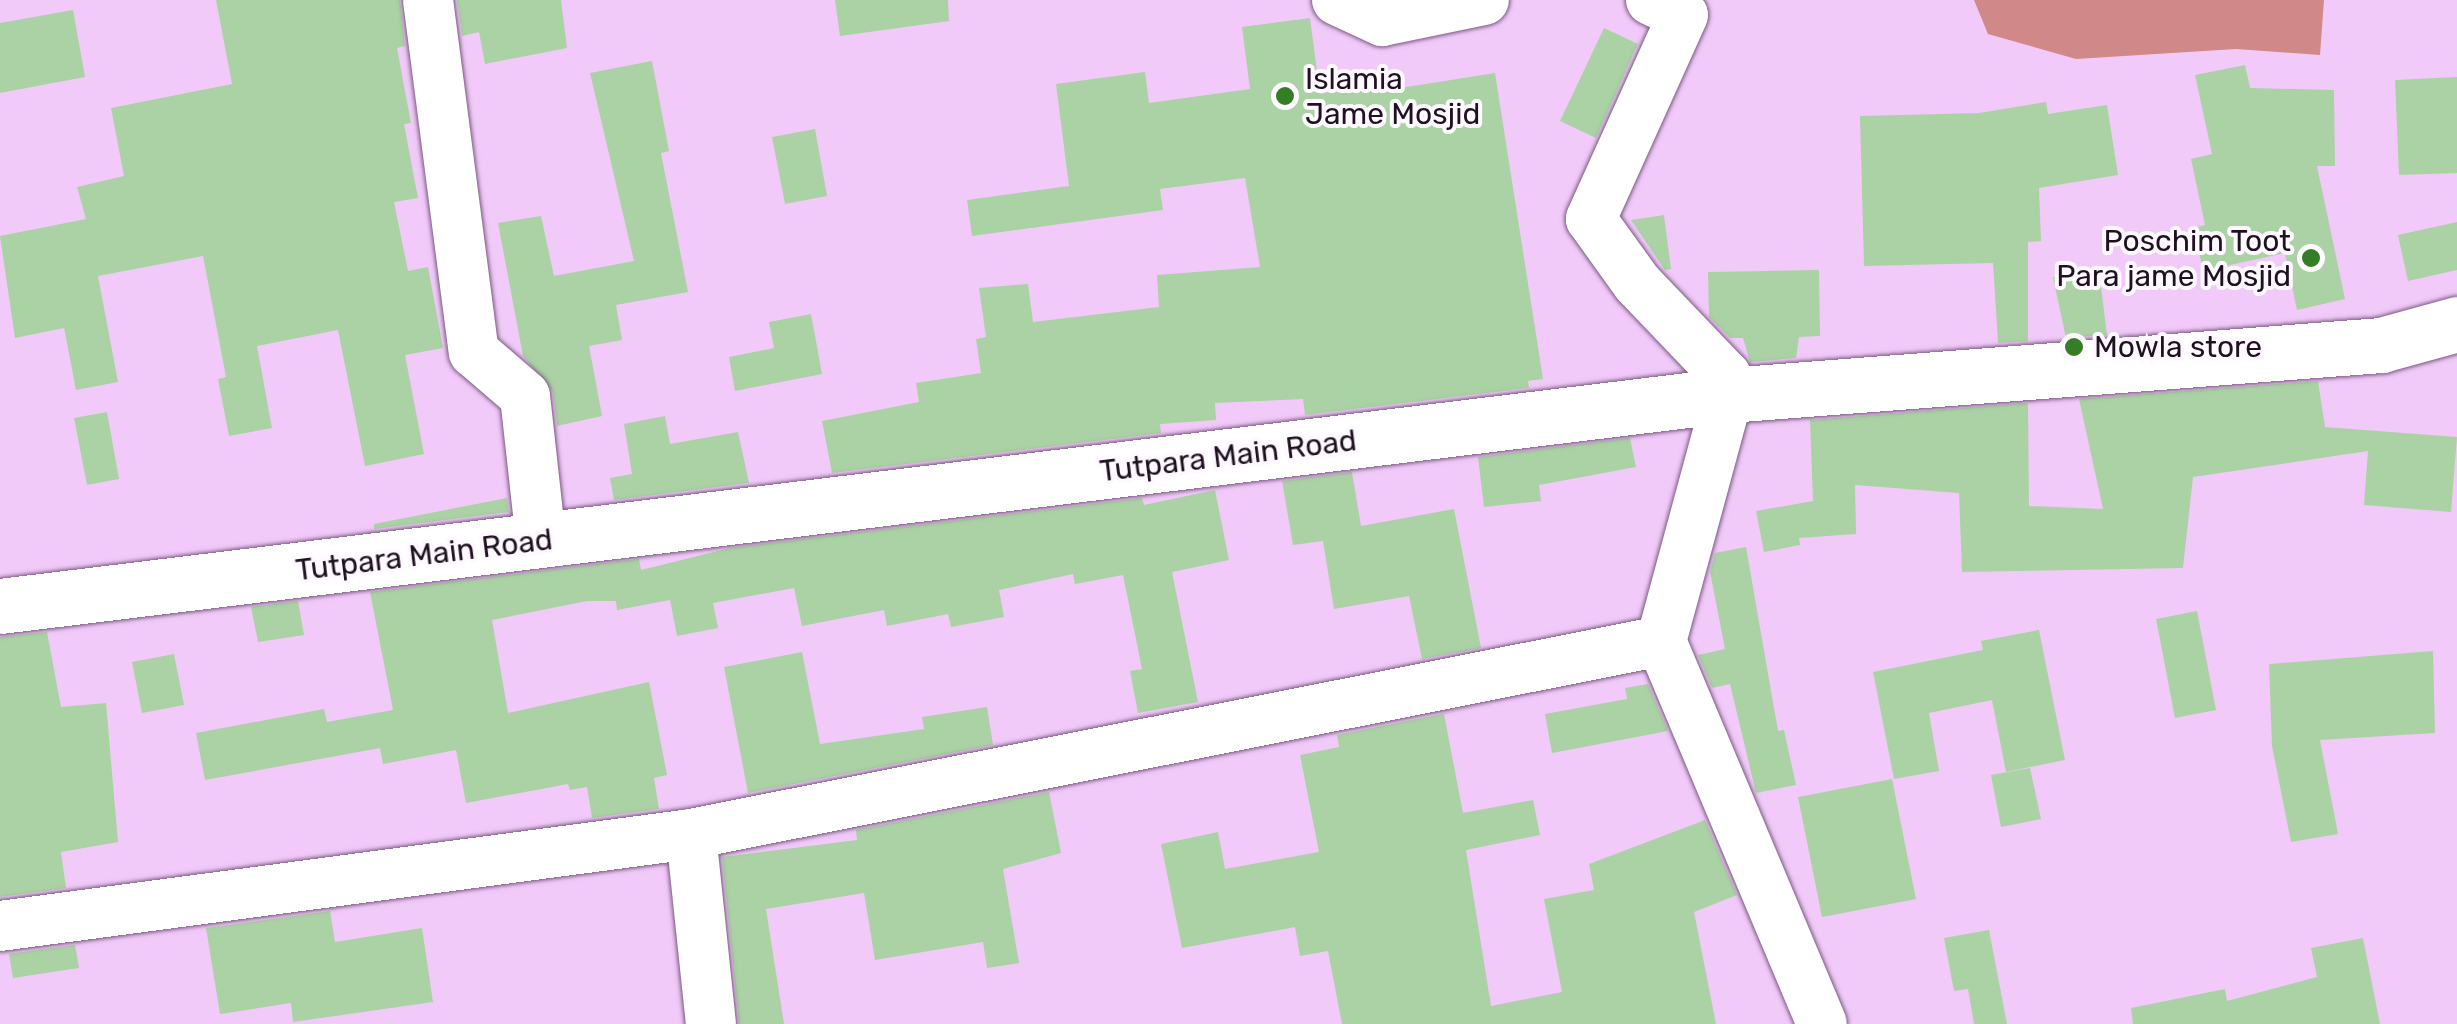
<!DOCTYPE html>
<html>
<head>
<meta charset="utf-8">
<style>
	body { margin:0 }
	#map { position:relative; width:2457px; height:1024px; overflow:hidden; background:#f1caf9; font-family:Rubik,sans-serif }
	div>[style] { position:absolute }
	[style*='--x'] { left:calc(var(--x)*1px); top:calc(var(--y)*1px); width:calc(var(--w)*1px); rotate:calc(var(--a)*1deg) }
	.water>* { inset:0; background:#d08988 }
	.building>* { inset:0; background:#abd2a4 }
	.roads { filter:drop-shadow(0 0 2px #7b5982) drop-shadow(0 0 2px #7b5982) }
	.minor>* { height:50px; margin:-25px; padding:0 25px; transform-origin:25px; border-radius:25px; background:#fff }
	.tertiary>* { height:55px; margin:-27.5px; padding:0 27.5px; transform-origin:27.5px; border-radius:27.5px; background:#fff }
	.dots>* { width:28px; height:28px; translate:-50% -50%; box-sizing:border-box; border:5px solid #fdf9fe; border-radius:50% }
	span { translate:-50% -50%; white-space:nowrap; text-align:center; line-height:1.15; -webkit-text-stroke:8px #fdf9fe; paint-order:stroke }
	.poi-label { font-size:30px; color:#1f1121 }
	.left { translate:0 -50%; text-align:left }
	.right { translate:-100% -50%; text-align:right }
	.street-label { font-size:30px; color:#1f1121 }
</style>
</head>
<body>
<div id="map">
	<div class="water">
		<div style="clip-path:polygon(1974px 0,2324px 0,2320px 55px,2236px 49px,2076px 59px,1988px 34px)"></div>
	</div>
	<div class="building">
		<div style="clip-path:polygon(216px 0,400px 0,405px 46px,397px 48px,411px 123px,404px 124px,418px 198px,394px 202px,408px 271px,428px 267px,443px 348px,405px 355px,424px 454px,365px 466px,338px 330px,257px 346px,272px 428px,229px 436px,218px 379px,226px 377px,203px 256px,98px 276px,118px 382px,76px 390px,64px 328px,15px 338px,0 236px,86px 219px,77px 187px,124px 176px,111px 108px,232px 84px)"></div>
		<div style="clip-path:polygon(457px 0,561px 0,567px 48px,485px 64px,479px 32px,462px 36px)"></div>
		<div style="clip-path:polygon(835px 0,948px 0,949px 21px,840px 36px)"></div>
		<div style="clip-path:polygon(73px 10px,85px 77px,0 93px,0 23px)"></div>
		<div style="clip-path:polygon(1310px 18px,1320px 94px,1392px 79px,1394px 89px,1495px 73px,1543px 379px,1528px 381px,1529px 388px,1305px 415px,1303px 399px,1215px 403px,1216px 420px,1160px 424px,1161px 433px,832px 473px,822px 421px,919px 402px,916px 383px,981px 373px,976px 339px,986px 337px,979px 288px,1028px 284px,1033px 322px,1159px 307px,1157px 275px,1260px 267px,1245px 178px,1160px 189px,1163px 210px,972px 236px,967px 200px,1069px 186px,1056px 84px,1145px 72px,1149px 103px,1250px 89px,1242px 27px)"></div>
		<div style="clip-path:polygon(1604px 28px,1638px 44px,1596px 138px,1560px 121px)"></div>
		<div style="clip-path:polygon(652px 61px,669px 151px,661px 153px,688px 292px,616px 305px,622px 340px,589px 346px,602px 416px,557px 426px,553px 392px,523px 356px,498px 223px,541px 216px,554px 276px,634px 261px,590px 73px)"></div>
		<div style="clip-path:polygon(2245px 65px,2250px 88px,2334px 90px,2335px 166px,2317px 166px,2345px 299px,2297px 310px,2285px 253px,2203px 271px,2194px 228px,2205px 225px,2191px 159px,2212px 154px,2195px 75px)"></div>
		<div style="clip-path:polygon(2457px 77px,2457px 173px,2399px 175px,2395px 80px)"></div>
		<div style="clip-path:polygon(2046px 102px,2048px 114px,2107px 105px,2118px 175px,2039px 188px,2041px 241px,2028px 242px,2028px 341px,1998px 343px,1993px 263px,1864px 266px,1860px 116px,1979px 113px)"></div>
		<div style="clip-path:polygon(815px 129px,827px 196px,785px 204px,772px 137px)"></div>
		<div style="clip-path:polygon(1664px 215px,1671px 269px,1665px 270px,1631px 220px)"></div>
		<div style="clip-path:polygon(2457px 222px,2457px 270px,2408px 281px,2398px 235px)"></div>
		<div style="clip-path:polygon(1819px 270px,1820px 336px,1799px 337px,1796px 358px,1750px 362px,1743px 338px,1730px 338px,1709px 317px,1708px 272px)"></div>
		<div style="clip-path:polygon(2099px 271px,2107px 335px,2066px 338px,2053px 277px)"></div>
		<div style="clip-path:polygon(811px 314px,822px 374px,735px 391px,729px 357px,774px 348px,769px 322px)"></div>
		<div style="clip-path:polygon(2318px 381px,2325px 427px,2457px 437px,2451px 512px,2364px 505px,2368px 451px,2193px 477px,2183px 568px,1962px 572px,1959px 493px,1855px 485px,1856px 534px,1799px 538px,1800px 545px,1764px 552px,1756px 511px,1813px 501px,1810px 420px,2028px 403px,2029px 506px,2103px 509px,2079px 399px)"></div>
		<div style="clip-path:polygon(107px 412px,119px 479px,87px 485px,74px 418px)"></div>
		<div style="clip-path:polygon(665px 416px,670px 444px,738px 432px,749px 483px,614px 500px,610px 478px,632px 474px,624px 424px)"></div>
		<div style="clip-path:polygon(1630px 438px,1636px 467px,1539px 485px,1541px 501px,1484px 507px,1478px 457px)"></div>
		<div style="clip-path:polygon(1352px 472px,1361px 526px,1454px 509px,1481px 648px,1422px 659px,1409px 596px,1334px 609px,1323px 541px,1293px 545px,1282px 481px)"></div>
		<div style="clip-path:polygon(1215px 490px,1229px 560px,1172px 572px,1198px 702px,1138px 713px,1130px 671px,1142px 669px,1123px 575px,1075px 584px,1073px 574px,999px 590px,1004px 617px,951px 627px,948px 614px,887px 626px,884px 610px,802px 626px,794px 588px,713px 603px,718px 628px,677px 636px,670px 600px,617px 610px,616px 601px,587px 601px,492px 620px,508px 713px,649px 682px,667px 775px,654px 778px,659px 809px,592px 818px,587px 787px,570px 790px,568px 784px,466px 803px,456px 750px,383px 764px,380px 748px,205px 780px,196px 733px,324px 709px,327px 722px,393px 710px,370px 592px,639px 559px,641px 570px,730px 548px,1142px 498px,1144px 505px)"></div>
		<div style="clip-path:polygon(507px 498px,509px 512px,374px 529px,374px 524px)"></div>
		<div style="clip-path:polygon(1746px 547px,1778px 731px,1784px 730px,1796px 785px,1756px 793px,1730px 684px,1712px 688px,1698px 655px,1725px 649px,1710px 572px,1715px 553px)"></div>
		<div style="clip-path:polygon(298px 601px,304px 635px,258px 642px,251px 607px)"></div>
		<div style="clip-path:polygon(2197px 611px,2216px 710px,2175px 718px,2156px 619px)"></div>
		<div style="clip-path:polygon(2039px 630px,2065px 760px,2006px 772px,1992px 700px,1929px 713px,1939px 771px,1894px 779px,1873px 672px,1983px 650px,1981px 641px)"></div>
		<div style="clip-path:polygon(47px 632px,61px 707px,106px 703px,118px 842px,61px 852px,66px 888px,0 897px,0 637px)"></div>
		<div style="clip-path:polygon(2433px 651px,2435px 733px,2320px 740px,2338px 834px,2291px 842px,2272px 746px,2269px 664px)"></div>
		<div style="clip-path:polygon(802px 652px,820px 744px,924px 729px,922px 717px,987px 707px,993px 745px,748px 793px,724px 667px)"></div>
		<div style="clip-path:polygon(174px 654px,184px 705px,142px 713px,132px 662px)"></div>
		<div style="clip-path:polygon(1648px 684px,1668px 731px,1552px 753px,1545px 714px,1627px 699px,1625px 688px)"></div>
		<div style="clip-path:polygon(1492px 704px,1444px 714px,1463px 813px,1533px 800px,1540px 835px,1466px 850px,1491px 1006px,1562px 992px,1544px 899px,1594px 890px,1589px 864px,1705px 820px,1737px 895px,1694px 912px,1716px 1024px,1342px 1024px,1328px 951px,1300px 956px,1295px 927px,1182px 948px,1161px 844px,1218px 832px,1225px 869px,1319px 852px,1300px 755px,1339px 747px,1337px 735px)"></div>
		<div style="clip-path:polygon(2030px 768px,2041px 819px,2001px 827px,1991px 775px)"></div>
		<div style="clip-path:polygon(1892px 779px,1916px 899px,1822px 917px,1798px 797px)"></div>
		<div style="clip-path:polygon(1049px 792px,1061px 853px,1003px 869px,1019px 963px,987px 968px,983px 942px,875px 960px,864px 893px,766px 909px,784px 1024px,739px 1024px,722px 857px,857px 840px,856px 830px)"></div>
		<div style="clip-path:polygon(330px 911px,335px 942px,422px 928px,433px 1002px,293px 1022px,291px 1003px,220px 1014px,206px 928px)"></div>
		<div style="clip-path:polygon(1989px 930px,2007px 1024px,1974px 1024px,1968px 989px,1954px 991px,1944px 938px)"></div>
		<div style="clip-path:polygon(2363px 938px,2380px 1024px,2133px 1024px,2131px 1008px,2225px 989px,2227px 1001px,2317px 977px,2311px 948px)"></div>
		<div style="clip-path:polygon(75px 945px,79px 968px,13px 978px,9px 954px)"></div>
	</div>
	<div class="roads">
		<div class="minor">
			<div style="--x:428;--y:0;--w:355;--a:82.6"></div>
			<div style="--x:474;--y:352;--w:67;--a:40.8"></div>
			<div style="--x:525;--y:396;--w:145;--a:83.7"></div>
			<div style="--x:1337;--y:0;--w:50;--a:25"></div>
			<div style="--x:1382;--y:21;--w:104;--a:-11.6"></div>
			<div style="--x:1651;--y:0;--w:35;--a:25"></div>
			<div style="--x:1683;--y:15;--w:224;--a:114.3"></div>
			<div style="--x:1591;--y:219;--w:79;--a:54.3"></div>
			<div style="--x:1637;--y:283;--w:129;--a:46.3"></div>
			<div style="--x:1726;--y:376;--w:19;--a:84"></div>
			<div style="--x:1728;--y:395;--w:255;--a:105.2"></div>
			<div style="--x:1661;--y:641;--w:415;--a:67.2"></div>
			<div style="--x:691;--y:834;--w:191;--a:84"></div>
			<div style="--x:0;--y:926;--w:697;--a:-7.58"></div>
			<div style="--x:691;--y:834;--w:989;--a:-11.25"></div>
		</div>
		<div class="tertiary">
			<div style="--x:0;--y:606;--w:1741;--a:-6.96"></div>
			<div style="--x:1728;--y:395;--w:655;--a:-4.38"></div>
			<div style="--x:2381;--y:345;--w:79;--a:-15.4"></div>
		</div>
	</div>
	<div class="dots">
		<div style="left:1285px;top:96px;background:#347f26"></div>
		<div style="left:2311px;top:258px;background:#347f26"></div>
		<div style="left:2074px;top:347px;background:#347f26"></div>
	</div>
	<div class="poi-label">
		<span class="left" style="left:1305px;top:96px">Islamia<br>Jame Mosjid</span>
		<span class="right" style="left:2291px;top:258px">Poschim Toot<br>Para jame Mosjid</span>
		<span class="left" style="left:2094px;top:347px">Mowla store</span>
	</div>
	<div class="street-label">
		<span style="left:1228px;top:456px;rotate:-7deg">Tutpara Main Road</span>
		<span style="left:424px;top:555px;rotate:-7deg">Tutpara Main Road</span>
	</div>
</div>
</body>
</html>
